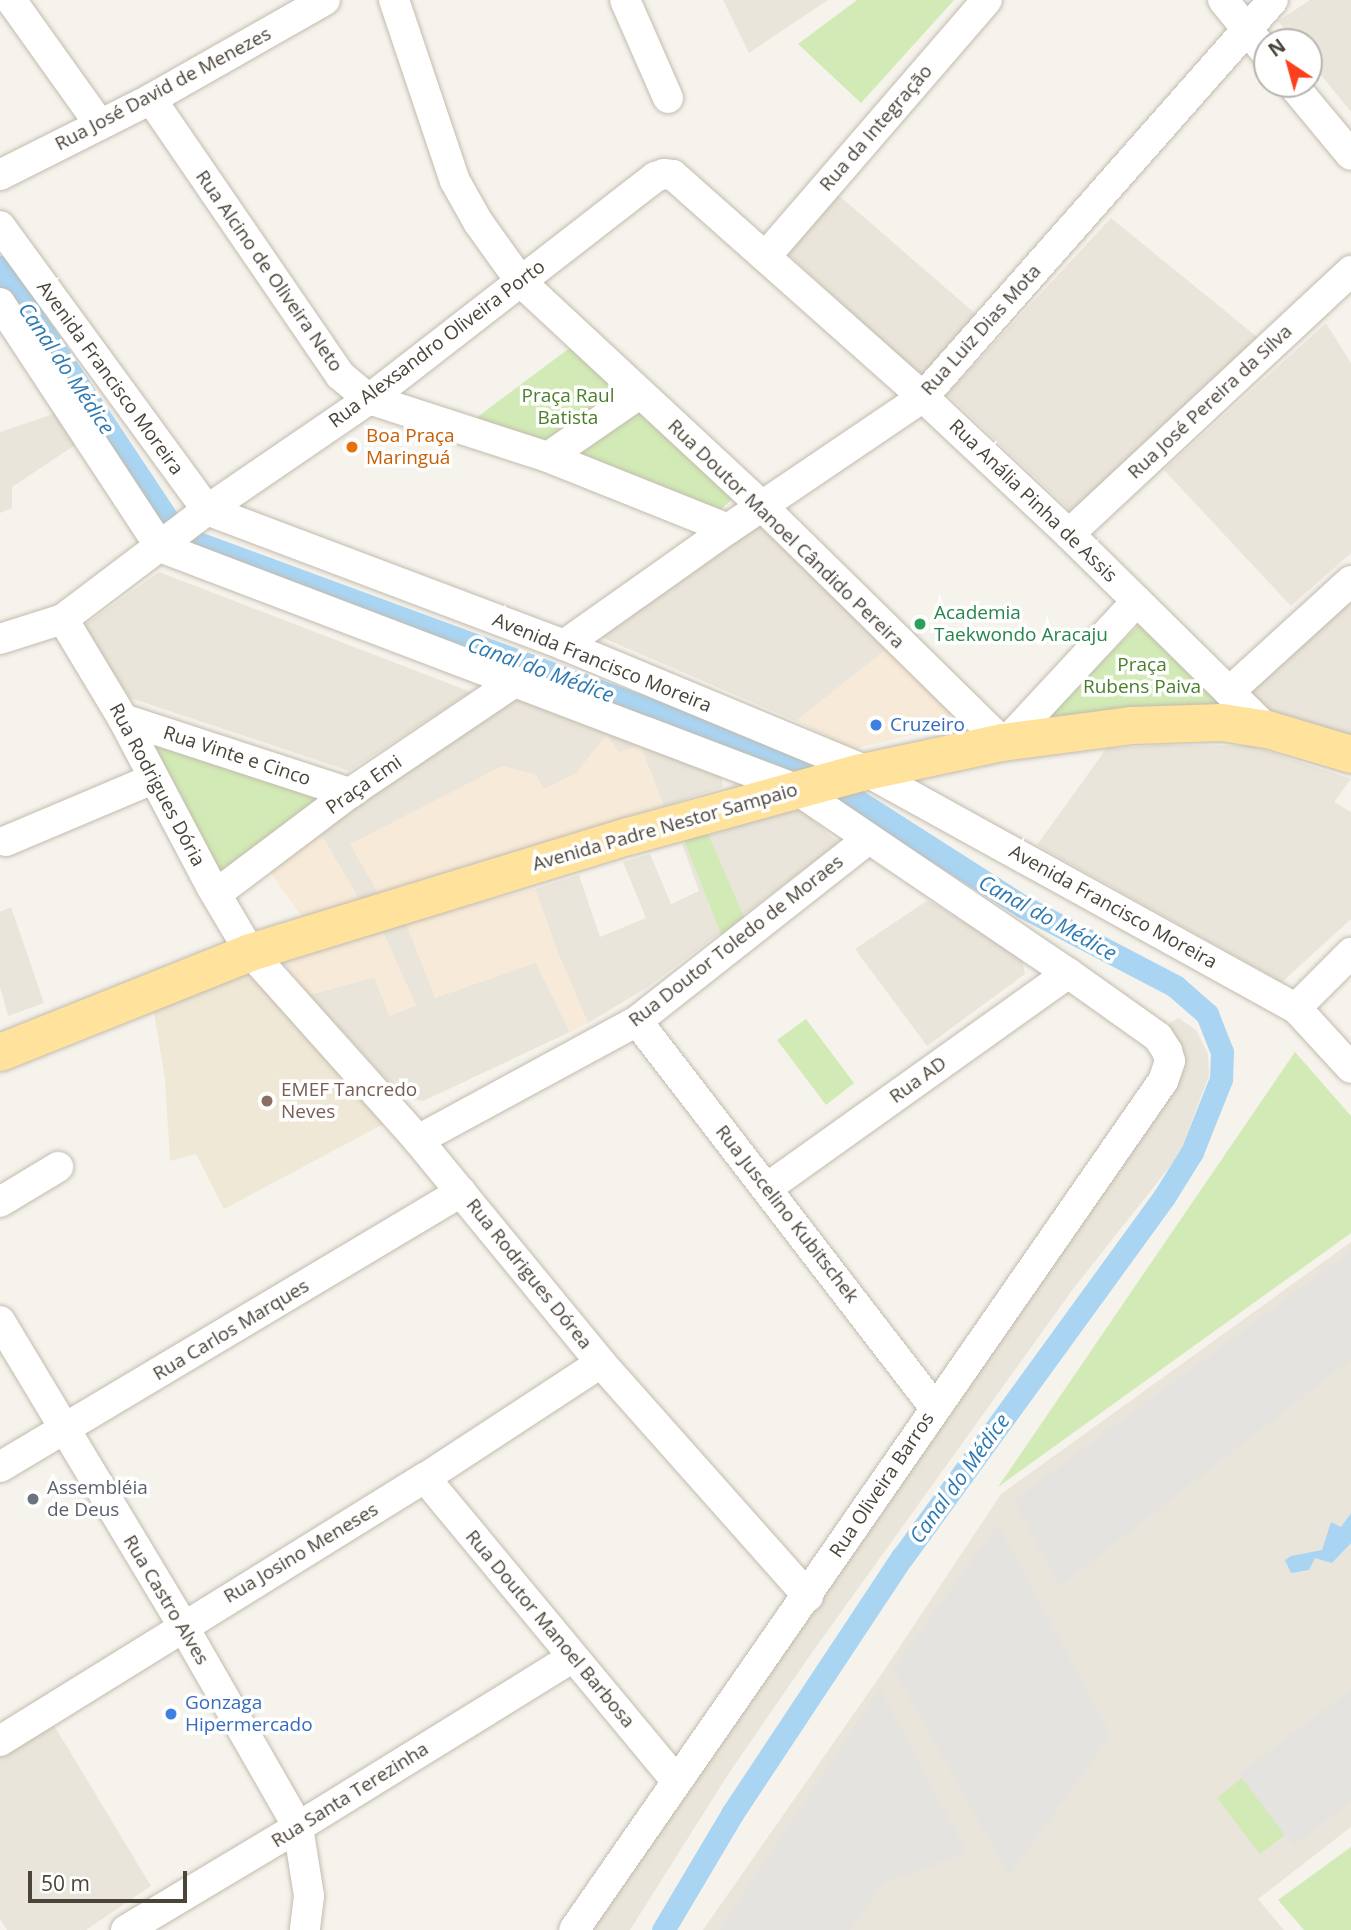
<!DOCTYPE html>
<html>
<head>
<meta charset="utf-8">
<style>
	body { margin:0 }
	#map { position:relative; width:1351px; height:1930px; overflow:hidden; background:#f6f3ec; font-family:"Open Sans",sans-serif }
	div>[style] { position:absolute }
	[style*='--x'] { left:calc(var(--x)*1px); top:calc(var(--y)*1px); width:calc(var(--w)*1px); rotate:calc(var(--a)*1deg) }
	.residential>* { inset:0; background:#eae5da }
	.commercial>* { inset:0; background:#f7ead8 }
	.education>* { inset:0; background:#efe8d6 }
	.green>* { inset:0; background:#d2eab5 }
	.parking>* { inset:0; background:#e5e3e0 }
	.water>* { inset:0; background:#a9d4f2 }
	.canal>* { height:23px; margin:-11.5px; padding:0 11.5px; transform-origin:11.5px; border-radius:11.5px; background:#a9d4f2 }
	.roads { filter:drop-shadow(0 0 2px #c2bbae) drop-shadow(0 0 2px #c2bbae) }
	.minor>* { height:30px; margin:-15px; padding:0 15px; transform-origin:15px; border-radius:15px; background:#fff }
	.major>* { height:37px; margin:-18.5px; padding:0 18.5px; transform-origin:18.5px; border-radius:18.5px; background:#ffe39c }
	.dots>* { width:19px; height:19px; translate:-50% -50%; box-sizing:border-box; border:4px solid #fff; border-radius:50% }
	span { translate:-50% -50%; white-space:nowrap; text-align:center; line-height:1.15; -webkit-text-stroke:7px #fff; paint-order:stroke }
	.street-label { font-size:19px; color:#4b4439 }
	.park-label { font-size:19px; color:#4a7f2a }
	.food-label { font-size:19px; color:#c56008 }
	.left { translate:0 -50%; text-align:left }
	.leisure-label { font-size:19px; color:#27864d }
	.shop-label { font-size:19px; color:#366cbe }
	.education-label { font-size:19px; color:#785e54 }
	.worship-label { font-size:19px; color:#5b616d }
	.water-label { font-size:21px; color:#2e7ab2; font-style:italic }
	.north { position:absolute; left:1253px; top:28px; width:70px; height:70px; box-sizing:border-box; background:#fff; border:2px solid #b7b4b0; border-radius:50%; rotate:324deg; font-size:19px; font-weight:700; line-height:28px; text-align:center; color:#4b4439 }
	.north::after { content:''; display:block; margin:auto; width:24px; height:32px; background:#fc3f1d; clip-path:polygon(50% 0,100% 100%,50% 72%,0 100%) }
	.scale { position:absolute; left:28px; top:1871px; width:159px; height:32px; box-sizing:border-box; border:4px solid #4b4439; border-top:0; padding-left:9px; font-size:21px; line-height:24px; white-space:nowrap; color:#4b4439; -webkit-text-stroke:5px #fff; paint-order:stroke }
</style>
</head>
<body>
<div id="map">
	<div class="residential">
		<div style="clip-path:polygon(723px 0,828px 0,749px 53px)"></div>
		<div style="clip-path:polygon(1310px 0,1351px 0,1351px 112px,1309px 60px,1309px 42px,1295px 42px,1278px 21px)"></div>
		<div style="clip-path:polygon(836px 193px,977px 315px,921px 377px,786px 252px)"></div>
		<div style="clip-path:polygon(1111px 218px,1262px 341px,1071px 511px,947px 394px)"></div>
		<div style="clip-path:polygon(1326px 323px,1351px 363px,1351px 553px,1291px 606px,1164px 470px)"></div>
		<div style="clip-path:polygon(56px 413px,75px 445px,12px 487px,12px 508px,0 513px,0 432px)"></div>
		<div style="clip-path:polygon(759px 526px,889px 647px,796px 721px,601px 637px)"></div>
		<div style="clip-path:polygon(159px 572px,471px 692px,349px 771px,130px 698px,82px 627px)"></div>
		<div style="clip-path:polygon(1351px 599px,1351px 739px,1274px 715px,1247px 689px)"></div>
		<div style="clip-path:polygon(510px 692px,721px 768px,723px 787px,664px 806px,640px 745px,543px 790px,351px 844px,378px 893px,360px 901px,319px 831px)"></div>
		<div style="clip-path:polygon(1163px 745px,1252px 746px,1351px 779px,1334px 802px,1351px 812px,1351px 919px,1282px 982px,1037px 845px,1106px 749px)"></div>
		<div style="clip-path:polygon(798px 807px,839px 843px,648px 987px,588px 1023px,558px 953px,535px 889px,579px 875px,600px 937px,646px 918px,623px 862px,650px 854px,671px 904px,699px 891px,682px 844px)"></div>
		<div style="clip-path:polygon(928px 900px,1022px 958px,1025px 974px,927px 1046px,855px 949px)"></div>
		<div style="clip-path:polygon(11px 907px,44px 1003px,8px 1016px,0 987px,0 912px)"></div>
		<div style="clip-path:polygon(405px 921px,536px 963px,570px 1032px,423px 1101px,404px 1098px,309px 995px,374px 977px,416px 1006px,382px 930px)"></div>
		<div style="clip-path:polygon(1178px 1018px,1196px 1030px,1208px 1054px,1209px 1076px,1179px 1155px,1073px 1289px,811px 1654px,729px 1773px,630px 1930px,579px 1930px,1175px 1076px,1162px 1029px)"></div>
		<div style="clip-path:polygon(1351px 1242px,1351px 1827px,1258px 1899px,1284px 1930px,703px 1930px,885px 1669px,1001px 1494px)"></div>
		<div style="clip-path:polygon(52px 1722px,151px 1886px,86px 1930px,7px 1930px,0 1919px,0 1757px)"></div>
	</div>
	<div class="commercial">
		<div style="clip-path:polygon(889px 647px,954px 713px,924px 732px,853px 749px,796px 721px)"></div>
		<div style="clip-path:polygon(606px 735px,620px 752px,640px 745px,664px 806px,378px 893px,350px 844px,502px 766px,535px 774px,544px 789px,576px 773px)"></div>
		<div style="clip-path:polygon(319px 831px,360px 901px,302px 917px,267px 868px)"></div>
		<div style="clip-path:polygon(535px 889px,558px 953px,588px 1023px,570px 1032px,536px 963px,435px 998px,405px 921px)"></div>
		<div style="clip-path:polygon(382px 930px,416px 1006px,389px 1016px,374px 977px,309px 995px,284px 963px)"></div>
	</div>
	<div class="education">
		<div style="clip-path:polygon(253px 969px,387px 1122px,224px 1209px,196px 1154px,170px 1161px,165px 1079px,153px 1007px)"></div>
	</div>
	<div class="green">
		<div style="clip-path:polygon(857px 0,954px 0,861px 103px,798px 44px)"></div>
		<div style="clip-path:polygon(571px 347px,735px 497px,712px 517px,476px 418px)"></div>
		<div style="clip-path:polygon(1141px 623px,1227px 707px,1042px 720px)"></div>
		<div style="clip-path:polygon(142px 735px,332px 795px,220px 881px)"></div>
		<div style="clip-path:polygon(708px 834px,747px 924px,724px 942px,684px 840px)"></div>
		<div style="clip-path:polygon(806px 1019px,854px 1083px,826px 1105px,777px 1040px)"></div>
		<div style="clip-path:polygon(1295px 1052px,1351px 1116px,1351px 1233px,998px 1487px)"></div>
		<div style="clip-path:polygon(1242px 1778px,1285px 1835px,1260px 1854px,1217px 1798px)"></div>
		<div style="clip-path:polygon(1351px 1847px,1351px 1930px,1304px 1930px,1278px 1900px)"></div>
	</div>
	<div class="parking">
		<div style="clip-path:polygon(1351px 1251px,1351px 1359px,1059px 1587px,1014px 1500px)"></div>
		<div style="clip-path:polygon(998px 1524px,1111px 1735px,1009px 1876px,893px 1668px)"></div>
		<div style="clip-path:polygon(880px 1688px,967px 1853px,885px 1882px,850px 1930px,719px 1930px)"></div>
		<div style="clip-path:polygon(1351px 1690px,1351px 1802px,1293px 1846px,1239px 1774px)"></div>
	</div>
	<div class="water">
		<div style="clip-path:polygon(1351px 1513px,1351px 1543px,1332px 1563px,1315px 1558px,1309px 1570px,1291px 1573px,1285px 1560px,1291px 1556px,1322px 1550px,1331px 1522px,1341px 1527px)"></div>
	</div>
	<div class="canal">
		<div style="--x:0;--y:267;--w:323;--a:56.4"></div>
		<div style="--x:179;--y:536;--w:665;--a:20.23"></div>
		<div style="--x:803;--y:766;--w:260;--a:32.6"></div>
		<div style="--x:1022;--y:906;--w:173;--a:27.6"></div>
		<div style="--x:1175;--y:986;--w:43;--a:41.2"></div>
		<div style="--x:1207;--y:1014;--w:41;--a:68.5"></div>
		<div style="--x:1222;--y:1052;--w:27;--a:92"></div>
		<div style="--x:1221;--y:1079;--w:79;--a:111.7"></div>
		<div style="--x:1192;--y:1152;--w:53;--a:121.9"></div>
		<div style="--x:1164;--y:1197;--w:445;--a:126"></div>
		<div style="--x:902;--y:1557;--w:308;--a:123.5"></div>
		<div style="--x:732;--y:1814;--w:135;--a:120.7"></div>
	</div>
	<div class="roads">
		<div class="minor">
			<div style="--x:11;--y:0;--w:153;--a:54.5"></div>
			<div style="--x:394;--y:0;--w:191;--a:71.4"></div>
			<div style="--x:455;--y:181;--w:47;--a:60.7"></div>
			<div style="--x:478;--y:222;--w:74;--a:54.4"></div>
			<div style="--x:521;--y:282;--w:329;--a:42.9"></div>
			<div style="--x:762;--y:506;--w:337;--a:44.5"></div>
			<div style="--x:625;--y:0;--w:107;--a:66.3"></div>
			<div style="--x:1223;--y:0;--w:70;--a:50.8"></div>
			<div style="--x:1292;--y:84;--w:92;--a:50.3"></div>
			<div style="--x:151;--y:99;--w:335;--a:55.6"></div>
			<div style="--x:340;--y:375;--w:38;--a:40"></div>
			<div style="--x:369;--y:399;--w:188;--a:18"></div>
			<div style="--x:548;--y:457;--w:194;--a:21.8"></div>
			<div style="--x:0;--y:175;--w:169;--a:-26.7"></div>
			<div style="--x:151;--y:99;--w:200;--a:-29.6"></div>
			<div style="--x:0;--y:226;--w:351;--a:53.9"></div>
			<div style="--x:207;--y:510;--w:382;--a:20.7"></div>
			<div style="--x:564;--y:645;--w:327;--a:22.6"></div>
			<div style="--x:866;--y:771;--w:491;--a:28.9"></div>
			<div style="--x:1296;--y:1008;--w:81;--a:47.5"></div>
			<div style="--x:766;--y:256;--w:338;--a:-49.2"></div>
			<div style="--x:0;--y:303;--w:292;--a:56.7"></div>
			<div style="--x:160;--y:547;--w:680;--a:20.83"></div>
			<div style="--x:796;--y:789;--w:328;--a:34.1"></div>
			<div style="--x:1068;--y:973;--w:110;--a:35.4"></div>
			<div style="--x:1158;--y:1037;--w:17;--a:57"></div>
			<div style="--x:1167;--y:1051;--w:10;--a:73"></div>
			<div style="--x:1170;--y:1061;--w:21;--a:109"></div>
			<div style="--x:1163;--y:1081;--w:1033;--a:124.75"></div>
			<div style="--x:548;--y:457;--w:111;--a:-34.7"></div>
			<div style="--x:1069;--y:534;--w:386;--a:-43"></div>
			<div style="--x:63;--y:619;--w:117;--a:59"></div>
			<div style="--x:123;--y:719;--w:189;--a:62.2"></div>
			<div style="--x:211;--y:886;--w:77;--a:59.4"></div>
			<div style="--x:250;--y:952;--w:252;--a:48.2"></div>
			<div style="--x:418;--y:1140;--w:288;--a:50.6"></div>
			<div style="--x:601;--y:1363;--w:312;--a:48.4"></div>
			<div style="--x:0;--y:639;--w:66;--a:-17.6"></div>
			<div style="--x:63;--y:619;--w:181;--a:-37.1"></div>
			<div style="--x:207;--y:510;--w:196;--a:-34.4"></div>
			<div style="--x:369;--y:399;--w:362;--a:-37.8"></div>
			<div style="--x:655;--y:177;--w:9;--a:-18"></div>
			<div style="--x:664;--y:174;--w:9;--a:6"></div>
			<div style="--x:673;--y:175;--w:334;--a:41.6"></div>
			<div style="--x:923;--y:397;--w:200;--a:43.2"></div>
			<div style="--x:1069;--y:534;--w:278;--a:44.6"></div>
			<div style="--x:564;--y:645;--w:201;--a:-35.3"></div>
			<div style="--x:728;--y:529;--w:235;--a:-34.1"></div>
			<div style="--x:923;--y:397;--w:529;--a:-48.6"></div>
			<div style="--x:1229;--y:692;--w:165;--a:-42.3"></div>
			<div style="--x:123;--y:719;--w:239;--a:18.1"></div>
			<div style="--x:1007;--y:741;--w:191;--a:-47.1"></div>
			<div style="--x:6;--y:841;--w:160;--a:-22.9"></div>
			<div style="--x:216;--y:894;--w:168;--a:-37"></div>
			<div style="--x:350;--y:793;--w:200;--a:-34"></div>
			<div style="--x:1296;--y:1008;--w:78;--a:-45"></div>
			<div style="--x:637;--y:1021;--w:488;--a:52.4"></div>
			<div style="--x:418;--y:1140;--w:249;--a:-28.5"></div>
			<div style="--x:637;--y:1021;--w:294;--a:-38.2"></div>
			<div style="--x:767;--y:1188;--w:370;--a:-35.5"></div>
			<div style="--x:0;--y:1202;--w:68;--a:-31.1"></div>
			<div style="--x:0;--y:1321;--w:356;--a:59"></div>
			<div style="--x:183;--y:1626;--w:232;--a:60.2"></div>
			<div style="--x:298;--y:1827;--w:70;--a:80.9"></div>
			<div style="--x:309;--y:1896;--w:34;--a:97"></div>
			<div style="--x:0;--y:1467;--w:537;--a:-30.82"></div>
			<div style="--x:425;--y:1478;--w:391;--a:50.3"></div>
			<div style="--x:0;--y:1741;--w:500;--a:-31.8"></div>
			<div style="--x:425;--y:1478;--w:210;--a:-33.2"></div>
			<div style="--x:126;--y:1930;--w:200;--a:-30.9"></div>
			<div style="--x:298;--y:1827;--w:322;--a:-31.7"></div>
		</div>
		<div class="major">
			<div style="--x:0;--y:1052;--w:269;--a:-21.8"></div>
			<div style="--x:250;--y:952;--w:395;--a:-17.1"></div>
			<div style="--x:628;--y:836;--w:238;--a:-15.4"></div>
			<div style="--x:857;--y:773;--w:148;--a:-12.1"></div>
			<div style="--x:1002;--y:742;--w:131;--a:-7.5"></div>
			<div style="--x:1132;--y:725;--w:89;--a:-1.9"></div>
			<div style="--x:1221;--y:722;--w:47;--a:8.7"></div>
			<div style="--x:1267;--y:729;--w:88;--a:16.6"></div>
		</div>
	</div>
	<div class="dots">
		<div style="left:352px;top:447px;background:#e8710a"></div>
		<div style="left:920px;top:624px;background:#2e9e5b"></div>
		<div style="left:876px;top:725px;background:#3f7fe0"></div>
		<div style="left:267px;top:1101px;background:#8d6e63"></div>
		<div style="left:33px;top:1499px;background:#6b7280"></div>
		<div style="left:171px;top:1714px;background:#3f7fe0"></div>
	</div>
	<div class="street-label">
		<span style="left:163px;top:89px;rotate:-28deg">Rua José David de Menezes</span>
		<span style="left:876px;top:128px;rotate:-49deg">Rua da Integração</span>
		<span style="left:269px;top:271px;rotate:55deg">Rua Alcino de Oliveira Neto</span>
		<span style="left:981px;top:330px;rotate:-48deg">Rua Luiz Dias Mota</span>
		<span style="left:437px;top:344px;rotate:-37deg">Rua Alexsandro Oliveira Porto</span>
		<span style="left:110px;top:378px;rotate:54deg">Avenida Francisco Moreira</span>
		<span style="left:1210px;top:402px;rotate:-43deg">Rua José Pereira da Silva</span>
		<span style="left:1033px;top:501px;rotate:44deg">Rua Anália Pinha de Assis</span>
		<span style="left:786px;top:534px;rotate:44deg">Rua Doutor Manoel Cândido Pereira</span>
		<span style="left:602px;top:663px;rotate:22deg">Avenida Francisco Moreira</span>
		<span style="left:237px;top:756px;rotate:18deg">Rua Vinte e Cinco</span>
		<span style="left:157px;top:785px;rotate:62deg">Rua Rodrigues Dória</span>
		<span style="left:364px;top:785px;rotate:-35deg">Praça Emi</span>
		<span style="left:665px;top:827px;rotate:-16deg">Avenida Padre Nestor Sampaio</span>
		<span style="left:1113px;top:907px;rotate:29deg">Avenida Francisco Moreira</span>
		<span style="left:736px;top:941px;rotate:-38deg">Rua Doutor Toledo de Moraes</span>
		<span style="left:918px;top:1080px;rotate:-36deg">Rua AD</span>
		<span style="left:787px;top:1214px;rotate:52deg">Rua Juscelino Kubitschek</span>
		<span style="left:529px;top:1274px;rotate:51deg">Rua Rodrigues Dórea</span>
		<span style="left:231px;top:1330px;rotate:-31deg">Rua Carlos Marques</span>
		<span style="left:882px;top:1485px;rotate:-56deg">Rua Oliveira Barros</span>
		<span style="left:301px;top:1553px;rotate:-31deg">Rua Josino Meneses</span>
		<span style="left:166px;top:1600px;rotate:59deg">Rua Castro Alves</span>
		<span style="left:550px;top:1629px;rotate:50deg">Rua Doutor Manoel Barbosa</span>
		<span style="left:350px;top:1795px;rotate:-32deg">Rua Santa Terezinha</span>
	</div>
	<div class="park-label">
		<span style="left:568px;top:407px">Praça Raul<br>Batista</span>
		<span style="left:1142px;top:676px">Praça<br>Rubens Paiva</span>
	</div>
	<div class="food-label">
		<span class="left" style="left:366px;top:447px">Boa Praça<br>Maringuá</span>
	</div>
	<div class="leisure-label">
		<span class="left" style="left:934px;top:624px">Academia<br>Taekwondo Aracaju</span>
	</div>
	<div class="shop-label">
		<span class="left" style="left:890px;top:725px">Cruzeiro</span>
		<span class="left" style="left:185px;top:1714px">Gonzaga<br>Hipermercado</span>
	</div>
	<div class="education-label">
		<span class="left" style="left:281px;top:1101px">EMEF Tancredo<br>Neves</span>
	</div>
	<div class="worship-label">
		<span class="left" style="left:47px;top:1499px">Assembléia<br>de Deus</span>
	</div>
	<div class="water-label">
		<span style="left:67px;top:368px;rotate:56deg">Canal do Médice</span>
		<span style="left:541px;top:669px;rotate:20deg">Canal do Médice</span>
		<span style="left:1048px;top:917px;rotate:29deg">Canal do Médice</span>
		<span style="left:959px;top:1478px;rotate:-54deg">Canal do Médice</span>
	</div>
	<div class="north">N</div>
	<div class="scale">50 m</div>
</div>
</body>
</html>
